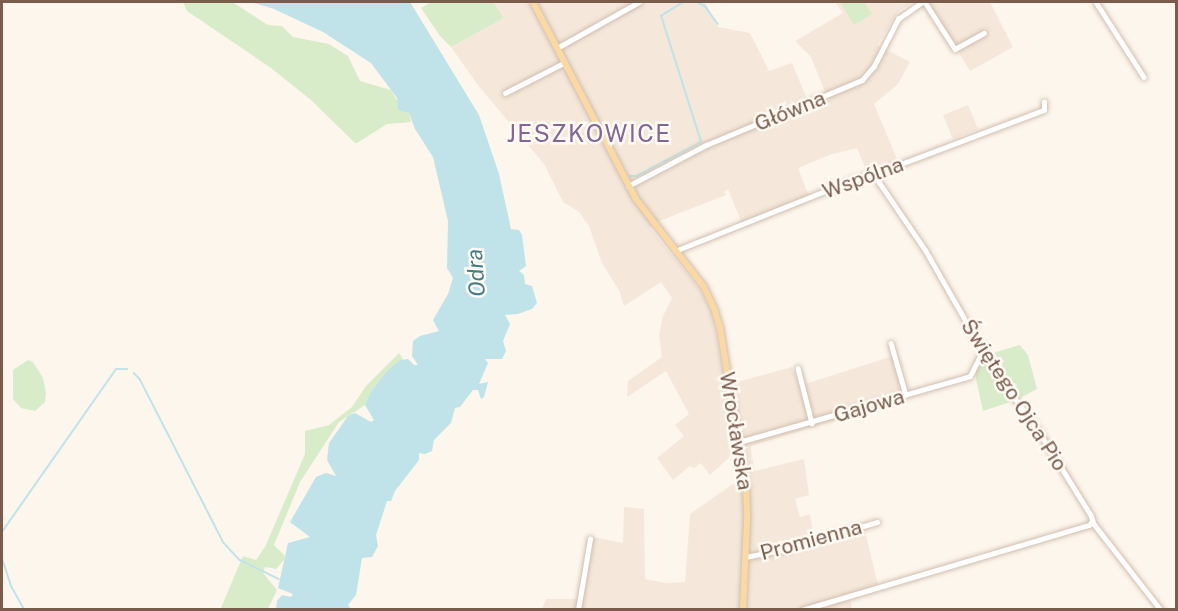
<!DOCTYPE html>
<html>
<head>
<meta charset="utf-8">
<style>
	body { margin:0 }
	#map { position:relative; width:1178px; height:611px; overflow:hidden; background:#fdf6ec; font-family:"Public Sans",sans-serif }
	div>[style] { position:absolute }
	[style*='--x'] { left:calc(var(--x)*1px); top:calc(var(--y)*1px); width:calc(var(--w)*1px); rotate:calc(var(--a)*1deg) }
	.residential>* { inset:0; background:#f5e8da }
	.green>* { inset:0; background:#d8ecc9 }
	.water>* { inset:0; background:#bfe3e8 }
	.stream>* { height:1.5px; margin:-0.75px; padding:0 0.75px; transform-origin:0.75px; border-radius:0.75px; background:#bfe3e8 }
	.roads { filter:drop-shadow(0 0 2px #d1beb0) drop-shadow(0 0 2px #d1beb0) }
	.minor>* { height:4.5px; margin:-2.25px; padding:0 2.25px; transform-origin:2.25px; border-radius:2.25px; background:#fff }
	.major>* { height:6px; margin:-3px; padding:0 3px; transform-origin:3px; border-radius:3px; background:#fbd9a5 }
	span { translate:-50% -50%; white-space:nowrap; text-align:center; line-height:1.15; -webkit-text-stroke:5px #fffaf3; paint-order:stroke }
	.street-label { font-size:21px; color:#7a5c4d }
	.water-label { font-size:22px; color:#437c86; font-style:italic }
	.quarter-label { font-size:24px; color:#846695; letter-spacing:1.5px }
	.frame { position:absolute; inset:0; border:3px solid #7a5c4d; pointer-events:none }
</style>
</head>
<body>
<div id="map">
	<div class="residential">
		<div style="clip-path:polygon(493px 2px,705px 2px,718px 27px,750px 33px,769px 71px,792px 63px,807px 99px,825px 92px,811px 57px,795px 41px,843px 13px,835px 2px,913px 2px,898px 12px,877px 45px,910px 62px,898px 84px,874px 104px,900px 166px,869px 177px,857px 148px,832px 154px,798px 168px,810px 199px,743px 226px,728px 189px,724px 191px,726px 195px,657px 222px,650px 228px,700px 290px,712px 313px,726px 385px,792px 367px,799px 386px,893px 356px,905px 400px,750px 446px,755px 471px,804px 459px,809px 495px,795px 499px,800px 517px,810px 514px,814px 538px,864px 527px,879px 589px,850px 599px,852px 609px,542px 609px,546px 599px,577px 599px,588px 536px,623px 543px,624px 507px,644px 509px,645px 579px,666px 583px,685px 582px,690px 514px,740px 479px,733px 454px,710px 475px,701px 463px,694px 468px,690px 466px,673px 480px,657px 458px,684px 436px,675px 425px,689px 414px,666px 371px,627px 397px,628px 381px,662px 357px,659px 335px,663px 316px,672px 298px,661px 282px,624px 306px,620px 292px,602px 263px,589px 226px,579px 212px,563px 202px,544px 164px,477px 84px,451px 47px,504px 18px)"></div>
		<div style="clip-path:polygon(928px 2px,990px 2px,1013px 47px,970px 71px)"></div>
		<div style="clip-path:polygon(968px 105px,978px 129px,953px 139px,943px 115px)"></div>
	</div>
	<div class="green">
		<div style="clip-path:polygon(183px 2px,232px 2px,268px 25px,282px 26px,293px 37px,329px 44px,348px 56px,360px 81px,391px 90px,399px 104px,409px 112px,411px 122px,387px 124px,357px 143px,355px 143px,311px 100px,271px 68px,187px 11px)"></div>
		<div style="clip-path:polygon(431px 2px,493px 2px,504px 18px,451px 47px,440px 36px,421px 8px)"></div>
		<div style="clip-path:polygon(840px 2px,864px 2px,872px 14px,854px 25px)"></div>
		<div style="clip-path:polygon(1020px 345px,1028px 355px,1037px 389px,1016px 400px,983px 411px,976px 379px,976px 363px,983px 356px)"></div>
		<div style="clip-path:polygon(399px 353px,403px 359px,387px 371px,370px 393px,365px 405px,339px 422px,300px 482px,274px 545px,285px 556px,284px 560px,276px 569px,265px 567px,263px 573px,277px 590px,268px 609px,220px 610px,243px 556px,256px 560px,265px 547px,305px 454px,305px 431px,329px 425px,352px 407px,366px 386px)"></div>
		<div style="clip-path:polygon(28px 360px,33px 362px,43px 378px,46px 393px,45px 402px,35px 411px,21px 408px,13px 399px,13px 370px)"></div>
	</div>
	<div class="water">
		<div style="clip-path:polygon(251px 2px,410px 2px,479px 115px,499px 174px,511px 229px,519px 230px,522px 235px,526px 266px,519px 271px,524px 275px,525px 284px,532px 286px,537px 303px,532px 309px,518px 314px,505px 315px,510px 324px,503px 341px,506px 351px,502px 359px,485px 359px,488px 363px,479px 384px,488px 382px,484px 397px,481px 399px,478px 390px,473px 390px,460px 407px,455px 408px,451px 423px,434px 440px,432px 451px,425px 454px,419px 453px,419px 460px,395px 491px,391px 501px,387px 501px,376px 535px,378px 546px,372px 557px,362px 558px,356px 595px,348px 605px,351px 609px,276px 609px,277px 601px,282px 595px,291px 597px,293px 594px,278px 588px,288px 543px,310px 537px,290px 522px,316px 477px,326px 473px,336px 476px,327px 460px,329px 443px,348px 416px,355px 413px,371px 422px,374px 420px,365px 405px,370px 393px,387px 371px,400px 360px,408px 359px,414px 365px,418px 365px,412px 356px,413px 341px,420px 336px,439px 331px,433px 320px,448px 294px,453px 278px,447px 268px,448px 221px,433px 157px,415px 129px,409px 113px,398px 110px,397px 98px,371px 63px,323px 32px,274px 9px)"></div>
	</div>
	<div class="stream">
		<div style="--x:697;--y:2;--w:9;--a:27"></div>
		<div style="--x:705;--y:6;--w:22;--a:54"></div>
		<div style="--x:630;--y:176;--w:7;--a:0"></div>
		<div style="--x:637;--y:176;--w:72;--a:-28"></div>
		<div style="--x:701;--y:142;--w:132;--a:-107.6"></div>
		<div style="--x:661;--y:16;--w:26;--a:-32"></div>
		<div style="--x:134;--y:373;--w:8;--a:45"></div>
		<div style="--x:140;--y:379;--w:184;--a:62.9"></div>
		<div style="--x:224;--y:543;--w:23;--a:47"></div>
		<div style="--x:240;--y:560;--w:43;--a:26"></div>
		<div style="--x:2;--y:532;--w:199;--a:-55"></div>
		<div style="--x:116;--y:369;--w:11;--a:0"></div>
		<div style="--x:2;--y:551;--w:1;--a:90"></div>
		<div style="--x:3;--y:560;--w:28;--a:72"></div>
		<div style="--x:12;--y:587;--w:26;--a:61"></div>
	</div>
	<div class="roads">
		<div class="minor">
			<div style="--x:925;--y:2;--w:56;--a:57.4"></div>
			<div style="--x:955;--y:49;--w:33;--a:-29"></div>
			<div style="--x:1096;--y:2;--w:89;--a:57.4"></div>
			<div style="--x:557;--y:48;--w:94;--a:-29.3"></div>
			<div style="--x:505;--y:93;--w:66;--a:-27"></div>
			<div style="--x:877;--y:173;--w:9;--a:77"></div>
			<div style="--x:879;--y:182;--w:83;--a:55.7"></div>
			<div style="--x:926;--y:251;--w:131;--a:60.3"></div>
			<div style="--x:991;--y:365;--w:80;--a:54.1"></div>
			<div style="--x:1038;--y:430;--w:100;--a:58.1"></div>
			<div style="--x:1091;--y:515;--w:9;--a:72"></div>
			<div style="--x:1094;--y:524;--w:109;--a:52.1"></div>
			<div style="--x:628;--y:186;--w:88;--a:-27.7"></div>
			<div style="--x:706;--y:145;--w:169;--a:-22.6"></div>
			<div style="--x:862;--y:80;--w:18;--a:-49"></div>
			<div style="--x:874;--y:66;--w:53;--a:-62.9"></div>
			<div style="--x:898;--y:19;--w:29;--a:-35"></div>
			<div style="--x:675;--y:251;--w:188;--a:-21.8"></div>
			<div style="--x:850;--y:181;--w:28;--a:-17"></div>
			<div style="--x:877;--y:173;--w:178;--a:-20.7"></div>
			<div style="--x:1044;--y:110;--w:8;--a:-90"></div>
			<div style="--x:891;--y:343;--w:54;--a:73.9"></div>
			<div style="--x:798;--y:368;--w:57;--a:75.7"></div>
			<div style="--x:739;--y:442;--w:240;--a:-15.9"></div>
			<div style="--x:970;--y:376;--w:28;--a:-63"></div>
			<div style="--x:745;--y:557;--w:43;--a:-10.8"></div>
			<div style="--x:787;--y:549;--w:94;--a:-16.7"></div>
			<div style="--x:578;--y:610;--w:72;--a:-80.4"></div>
			<div style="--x:802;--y:610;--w:299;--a:-16.5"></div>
			<div style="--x:1089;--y:525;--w:5;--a:-53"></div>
		</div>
		<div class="major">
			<div style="--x:533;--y:2;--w:222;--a:62.4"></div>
			<div style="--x:636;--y:199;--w:111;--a:52.3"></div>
			<div style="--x:704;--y:287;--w:26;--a:65"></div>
			<div style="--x:715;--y:311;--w:18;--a:74"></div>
			<div style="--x:720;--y:328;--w:159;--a:80.6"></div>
			<div style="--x:746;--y:485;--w:36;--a:88"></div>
			<div style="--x:747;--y:521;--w:89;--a:92.6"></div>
		</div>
	</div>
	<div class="street-label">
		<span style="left:790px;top:111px;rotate:-22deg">Główna</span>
		<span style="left:863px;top:178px;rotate:-20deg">Wspólna</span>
		<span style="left:1014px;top:395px;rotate:57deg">Świętego Ojca Pio</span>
		<span style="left:869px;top:406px;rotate:-16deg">Gajowa</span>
		<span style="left:736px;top:431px;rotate:81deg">Wrocławska</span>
		<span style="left:811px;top:540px;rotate:-15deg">Promienna</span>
	</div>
	<div class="water-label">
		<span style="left:476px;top:273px;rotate:-94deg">Odra</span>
	</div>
	<div class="quarter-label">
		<span style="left:589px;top:134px">JESZKOWICE</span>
	</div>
	<div class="frame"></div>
</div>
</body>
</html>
